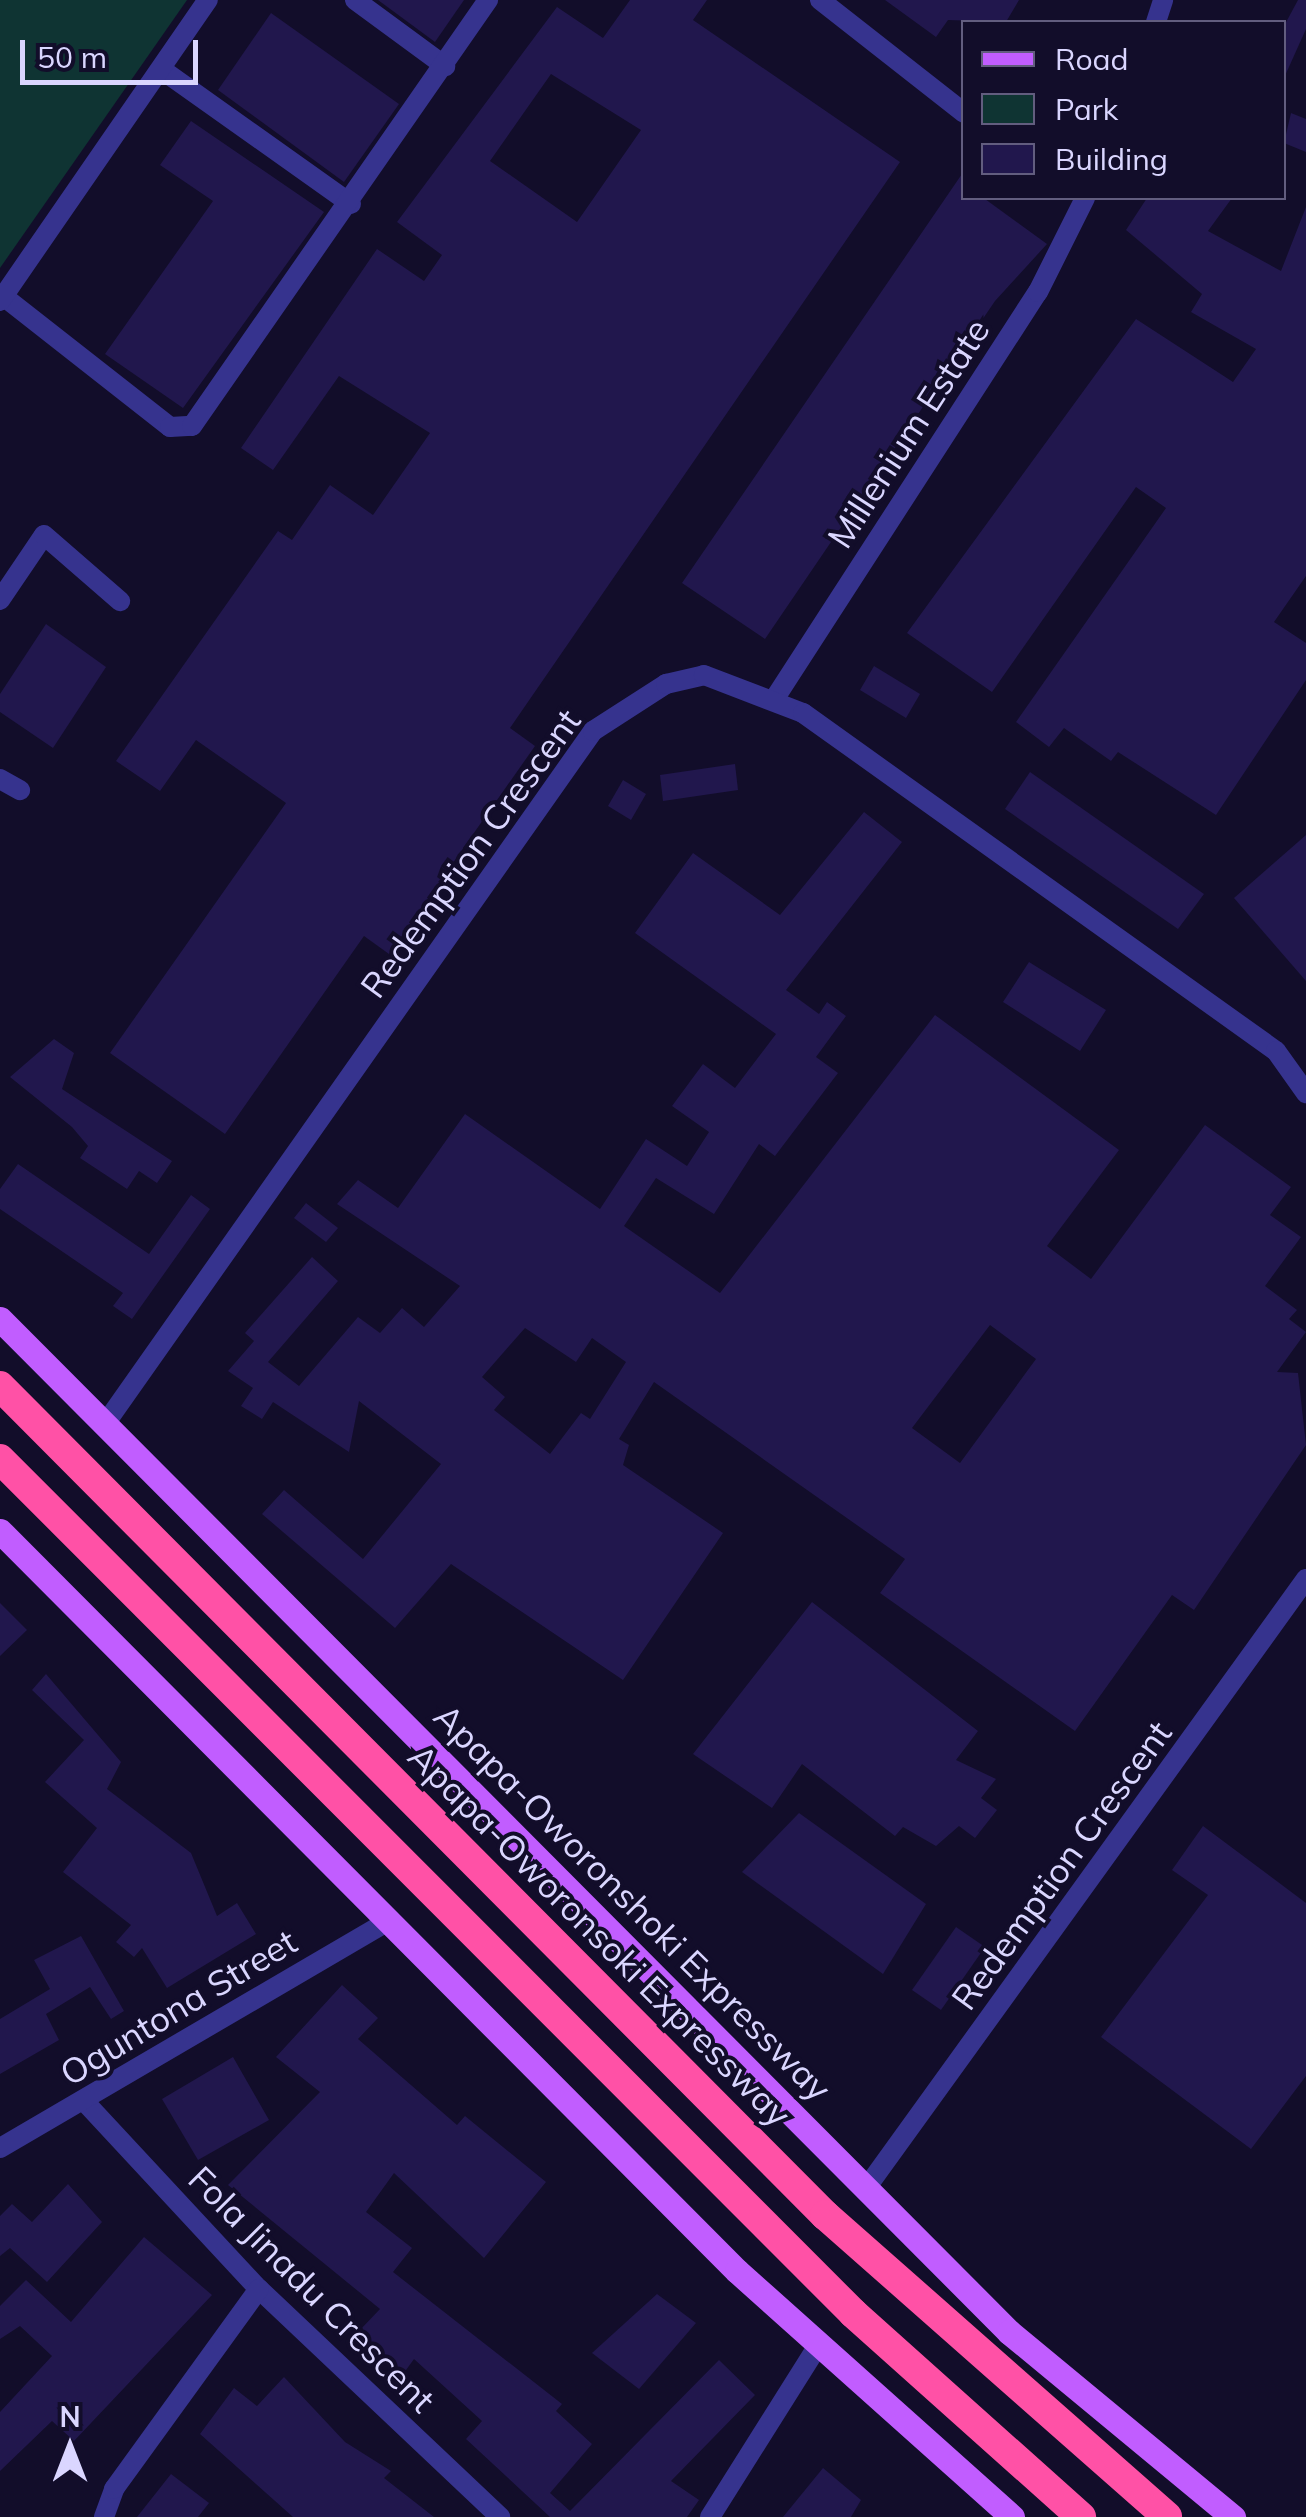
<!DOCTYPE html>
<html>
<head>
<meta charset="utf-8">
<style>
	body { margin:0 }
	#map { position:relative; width:1306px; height:2517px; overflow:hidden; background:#120d2a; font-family:Mulish,sans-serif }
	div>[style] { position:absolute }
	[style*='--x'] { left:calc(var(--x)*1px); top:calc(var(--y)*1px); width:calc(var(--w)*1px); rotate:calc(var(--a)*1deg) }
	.green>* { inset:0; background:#0f3433 }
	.building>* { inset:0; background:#21174d }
	.street>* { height:20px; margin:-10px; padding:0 10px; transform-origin:10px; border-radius:10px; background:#36338e }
	.primary>* { height:25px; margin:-12.5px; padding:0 12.5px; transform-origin:12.5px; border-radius:12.5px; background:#c15dff }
	.highway>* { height:30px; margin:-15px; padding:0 15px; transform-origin:15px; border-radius:15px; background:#ff51a6 }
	span { translate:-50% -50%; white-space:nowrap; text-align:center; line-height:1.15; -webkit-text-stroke:8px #120d2a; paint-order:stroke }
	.street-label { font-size:35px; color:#dad6ff }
	.legend { position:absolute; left:961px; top:20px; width:325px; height:180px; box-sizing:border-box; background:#120d2a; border:2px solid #625d7f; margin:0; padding:12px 18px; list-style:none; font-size:30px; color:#dad6ff }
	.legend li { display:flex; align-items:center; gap:20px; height:50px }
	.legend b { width:50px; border:2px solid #625d7f }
	.north { position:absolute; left:20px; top:2397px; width:100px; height:100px; -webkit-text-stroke:8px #120d2a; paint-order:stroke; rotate:0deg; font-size:28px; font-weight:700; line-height:40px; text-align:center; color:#dad6ff }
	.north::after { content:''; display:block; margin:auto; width:35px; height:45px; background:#dad6ff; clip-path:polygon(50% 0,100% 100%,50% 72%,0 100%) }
	.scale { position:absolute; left:20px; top:40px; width:178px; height:45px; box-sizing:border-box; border:5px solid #dad6ff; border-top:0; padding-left:12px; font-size:30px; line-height:35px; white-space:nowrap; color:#dad6ff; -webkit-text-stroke:8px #120d2a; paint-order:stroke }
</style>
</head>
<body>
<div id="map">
	<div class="green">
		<div style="clip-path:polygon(0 0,187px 0,0 268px)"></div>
	</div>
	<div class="building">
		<div style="clip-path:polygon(378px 0,464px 0,435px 42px)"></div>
		<div style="clip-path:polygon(evenodd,630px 0,707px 0,693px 20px,900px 162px,510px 728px,535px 746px,389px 954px,364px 936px,225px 1134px,110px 1053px,286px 803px,196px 740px,160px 791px,116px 761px,278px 531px,292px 540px,330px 485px,373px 515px,430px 433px,339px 376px,273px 470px,241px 448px,377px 249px,424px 281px,442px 255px,397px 222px,557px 7px,603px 38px,630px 0,551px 74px,641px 130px,577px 222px,490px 161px,551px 74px)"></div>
		<div style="clip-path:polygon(885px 0,1019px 0,1006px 22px,948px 20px,936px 37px)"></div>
		<div style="clip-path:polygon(1298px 0,1306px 0,1306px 29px,1284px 78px,1284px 26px)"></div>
		<div style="clip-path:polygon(271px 13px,399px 104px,344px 182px,218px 90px)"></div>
		<div style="clip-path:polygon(1291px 113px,1306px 119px,1306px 152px,1284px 143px)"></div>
		<div style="clip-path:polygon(191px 121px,324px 212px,183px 408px,105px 354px,213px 201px,160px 165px)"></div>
		<div style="clip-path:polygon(964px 171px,964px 198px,985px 199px,1047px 244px,995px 301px,765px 639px,682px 583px)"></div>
		<div style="clip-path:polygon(1147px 198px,1232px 198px,1208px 231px,1281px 271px,1306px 207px,1306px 576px,1274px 622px,1306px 643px,1306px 680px,1216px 815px,1118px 752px,1111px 761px,1064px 728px,1049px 747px,1016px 722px,1166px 508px,1136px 487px,992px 692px,907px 633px,1136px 319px,1233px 382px,1256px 349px,1191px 312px,1202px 294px,1126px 230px)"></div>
		<div style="clip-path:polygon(46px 624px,106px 667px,53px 748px,0 712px,0 694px)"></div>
		<div style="clip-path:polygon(874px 666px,920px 694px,906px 718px,860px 690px)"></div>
		<div style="clip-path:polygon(735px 764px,738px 790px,663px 801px,660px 775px)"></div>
		<div style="clip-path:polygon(1030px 772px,1204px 894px,1178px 929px,1005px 809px)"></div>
		<div style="clip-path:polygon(623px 780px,646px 794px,631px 820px,608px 806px)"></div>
		<div style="clip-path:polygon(evenodd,864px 812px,902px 842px,786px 990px,819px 1014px,827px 1002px,846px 1016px,816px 1057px,838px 1073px,775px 1156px,759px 1144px,714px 1214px,656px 1178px,624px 1226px,720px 1293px,935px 1015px,1119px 1150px,1047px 1246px,1091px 1279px,1205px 1125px,1291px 1187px,1270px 1215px,1301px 1237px,1265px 1286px,1297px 1310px,1289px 1319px,1306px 1332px,1277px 1372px,1298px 1373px,1306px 1445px,1194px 1610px,1172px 1595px,1075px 1731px,880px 1593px,905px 1559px,654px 1382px,619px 1439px,629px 1445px,623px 1465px,723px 1533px,623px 1680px,451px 1564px,395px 1628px,262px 1514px,284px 1490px,363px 1559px,441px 1464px,359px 1401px,349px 1452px,273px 1402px,262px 1419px,241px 1406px,253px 1388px,228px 1371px,254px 1341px,245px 1333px,312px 1257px,338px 1281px,268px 1362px,299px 1386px,358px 1317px,380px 1333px,402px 1308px,424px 1327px,460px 1286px,337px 1204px,358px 1180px,398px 1208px,465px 1114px,600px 1209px,646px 1139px,687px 1166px,709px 1132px,672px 1106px,703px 1064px,735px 1088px,776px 1034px,635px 933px,693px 853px,780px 915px,864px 812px,990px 1325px,1036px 1359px,960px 1463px,912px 1428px,990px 1325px,864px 812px,525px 1328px,576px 1362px,592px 1338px,626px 1362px,590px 1419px,581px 1413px,550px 1454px,494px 1410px,505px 1397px,482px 1377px,525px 1328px)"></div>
		<div style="clip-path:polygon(1306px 835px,1306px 981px,1234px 898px)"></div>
		<div style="clip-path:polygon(1029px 962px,1106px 1010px,1080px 1051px,1003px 1002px)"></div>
		<div style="clip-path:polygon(54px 1039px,74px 1053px,62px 1089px,172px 1161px,157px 1183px,139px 1171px,127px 1189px,80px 1158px,88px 1146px,72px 1127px,10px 1077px)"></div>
		<div style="clip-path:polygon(18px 1164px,149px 1254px,191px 1195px,210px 1209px,132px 1319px,113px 1306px,123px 1293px,0 1209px,0 1189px)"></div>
		<div style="clip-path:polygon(306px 1203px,338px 1228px,326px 1242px,294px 1218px)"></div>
		<div style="clip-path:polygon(812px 1602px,978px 1731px,956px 1760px,996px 1779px,981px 1798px,997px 1810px,975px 1838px,959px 1826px,936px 1846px,903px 1827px,895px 1836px,802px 1764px,772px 1808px,693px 1754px)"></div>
		<div style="clip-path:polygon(0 1603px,27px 1630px,0 1656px)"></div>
		<div style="clip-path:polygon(46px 1674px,121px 1762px,107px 1789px,191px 1853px,217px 1916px,237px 1903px,256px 1934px,167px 1988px,142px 1948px,134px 1957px,116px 1942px,131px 1925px,63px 1872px,97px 1828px,45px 1782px,84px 1740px,32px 1690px)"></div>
		<div style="clip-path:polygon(799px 1813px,926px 1904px,883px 1974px,742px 1872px)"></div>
		<div style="clip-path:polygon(1203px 1826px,1306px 1903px,1306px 2076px,1251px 2149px,1101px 2037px,1208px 1895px,1172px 1870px)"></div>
		<div style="clip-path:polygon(956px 1927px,985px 1947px,941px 2010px,912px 1990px)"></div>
		<div style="clip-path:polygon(81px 1936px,124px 2011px,111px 2019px,90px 1987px,46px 2014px,59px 2040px,0 2074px,0 2019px,50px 1989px,34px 1960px)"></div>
		<div style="clip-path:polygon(342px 1985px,378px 2018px,358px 2039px,457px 2125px,465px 2116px,546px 2182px,484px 2258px,394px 2173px,366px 2212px,412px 2248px,393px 2272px,562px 2404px,556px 2411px,592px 2444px,550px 2493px,570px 2511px,719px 2360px,755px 2395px,671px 2481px,699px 2500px,687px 2517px,550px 2517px,466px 2439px,482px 2421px,414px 2359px,401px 2377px,359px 2331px,380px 2309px,228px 2185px,320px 2092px,276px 2057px)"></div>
		<div style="clip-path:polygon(233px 2057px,269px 2120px,198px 2160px,162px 2099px)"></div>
		<div style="clip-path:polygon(68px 2184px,102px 2222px,47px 2282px,10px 2248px,0 2256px,0 2216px,12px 2204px,32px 2222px)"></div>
		<div style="clip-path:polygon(144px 2237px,212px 2295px,74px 2441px,52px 2421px,0 2471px,0 2412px,52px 2356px,20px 2326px,0 2339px,0 2306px,26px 2280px,71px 2322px)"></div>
		<div style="clip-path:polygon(657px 2294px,696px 2323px,639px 2389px,592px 2353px)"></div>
		<div style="clip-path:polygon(284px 2377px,345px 2442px,391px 2471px,384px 2478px,434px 2517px,293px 2517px,200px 2434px,234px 2388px,257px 2406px)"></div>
		<div style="clip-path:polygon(823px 2468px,861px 2500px,851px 2517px,783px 2517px)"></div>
		<div style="clip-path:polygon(171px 2474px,209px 2503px,198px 2517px,137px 2517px)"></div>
	</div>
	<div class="street">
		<div style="--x:355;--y:0;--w:112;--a:36.3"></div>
		<div style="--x:820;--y:0;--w:183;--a:38.1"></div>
		<div style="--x:1156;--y:22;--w:23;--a:-72"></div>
		<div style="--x:161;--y:69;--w:233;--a:35.4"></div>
		<div style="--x:3;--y:296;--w:212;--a:38.1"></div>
		<div style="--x:170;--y:427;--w:22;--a:-3"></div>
		<div style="--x:192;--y:426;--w:519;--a:-55.21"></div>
		<div style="--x:0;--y:301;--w:366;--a:-55.4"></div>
		<div style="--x:0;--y:600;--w:78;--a:-55.9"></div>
		<div style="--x:44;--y:535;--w:101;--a:41"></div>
		<div style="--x:775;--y:698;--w:484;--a:-57.1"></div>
		<div style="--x:1038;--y:292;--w:105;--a:-63.4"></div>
		<div style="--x:0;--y:779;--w:23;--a:29"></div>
		<div style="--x:105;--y:1424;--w:848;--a:-54.85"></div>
		<div style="--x:593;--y:731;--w:87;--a:-32.8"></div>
		<div style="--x:666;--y:684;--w:39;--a:-13"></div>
		<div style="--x:704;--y:675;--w:106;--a:21"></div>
		<div style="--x:803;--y:713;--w:581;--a:35.55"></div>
		<div style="--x:1276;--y:1051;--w:52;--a:54.5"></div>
		<div style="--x:84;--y:2101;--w:257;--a:47.1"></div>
		<div style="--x:259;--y:2289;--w:332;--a:43.4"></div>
		<div style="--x:0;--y:2148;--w:450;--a:-30.3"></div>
		<div style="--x:867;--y:2187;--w:750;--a:-54.17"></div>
		<div style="--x:104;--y:2517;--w:30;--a:-70"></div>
		<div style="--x:114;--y:2489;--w:247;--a:-54.1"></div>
		<div style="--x:710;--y:2517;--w:204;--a:-57.8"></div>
	</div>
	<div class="primary">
		<div style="--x:0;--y:1319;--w:1430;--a:45.11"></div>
		<div style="--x:1009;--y:2332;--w:291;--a:39.6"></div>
		<div style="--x:0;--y:1531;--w:1044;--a:45.12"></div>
		<div style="--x:737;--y:2271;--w:369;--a:41.8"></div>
	</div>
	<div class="highway">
		<div style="--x:0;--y:1386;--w:1170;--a:45.14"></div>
		<div style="--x:825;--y:2215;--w:456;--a:41.4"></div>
		<div style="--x:0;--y:1459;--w:1207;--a:45.03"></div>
		<div style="--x:853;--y:2313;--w:306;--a:41.8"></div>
	</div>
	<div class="street-label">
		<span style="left:908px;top:433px;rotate:-57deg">Millenium Estate</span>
		<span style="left:470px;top:853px;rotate:-54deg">Redemption Crescent</span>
		<span style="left:1061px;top:1865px;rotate:-54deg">Redemption Crescent</span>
		<span style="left:633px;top:1902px;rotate:45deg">Apapa-Oworonshoki Expressway</span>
		<span style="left:600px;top:1935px;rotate:45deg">Apapa-Oworonsoki Expressway</span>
		<span style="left:178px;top:2007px;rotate:-31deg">Oguntona Street</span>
		<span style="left:312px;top:2289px;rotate:45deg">Fola Jinadu Crescent</span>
	</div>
	<ul class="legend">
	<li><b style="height:12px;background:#c15dff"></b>Road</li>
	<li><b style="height:28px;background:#0f3433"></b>Park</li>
	<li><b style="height:28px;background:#21174d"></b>Building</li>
	</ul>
	<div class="north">N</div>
	<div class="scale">50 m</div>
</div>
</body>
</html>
